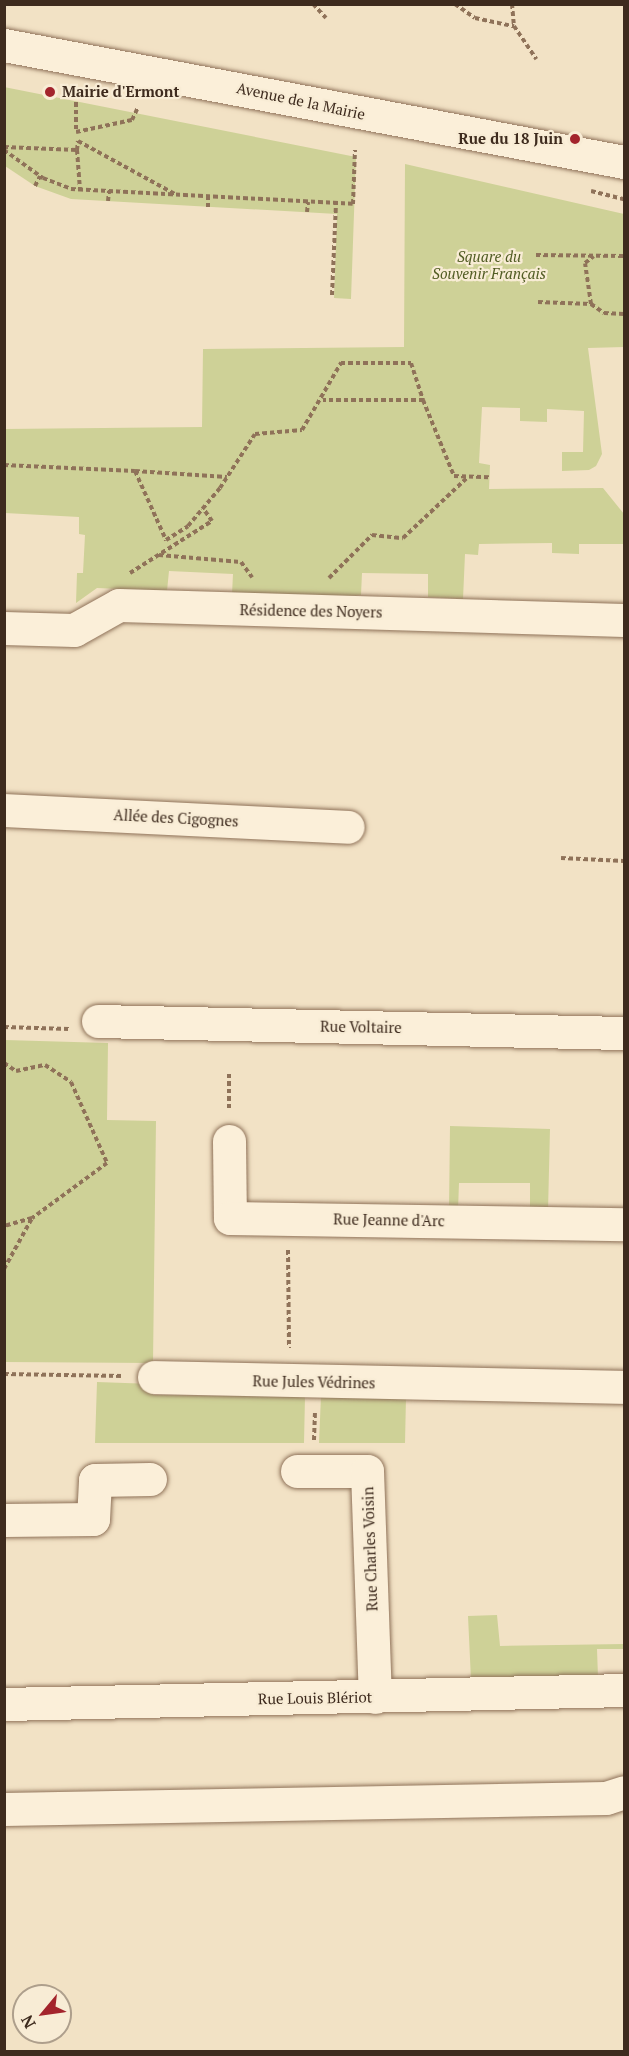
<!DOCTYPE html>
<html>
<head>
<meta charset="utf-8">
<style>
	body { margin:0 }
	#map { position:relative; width:629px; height:2056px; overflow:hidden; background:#f2e2c5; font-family:"PT Serif",serif }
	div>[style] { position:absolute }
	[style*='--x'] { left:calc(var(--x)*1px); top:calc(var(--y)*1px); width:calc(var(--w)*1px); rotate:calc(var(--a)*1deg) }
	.green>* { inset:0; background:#ced197 }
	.path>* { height:4px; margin-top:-2px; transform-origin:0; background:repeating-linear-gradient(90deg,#8f7259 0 4.5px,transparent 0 7.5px) }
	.roads { filter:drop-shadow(0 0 2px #8f7259) drop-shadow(0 0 2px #8f7259) }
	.minor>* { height:33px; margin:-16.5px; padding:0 16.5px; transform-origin:16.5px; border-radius:16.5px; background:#fbefd9 }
	.dots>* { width:16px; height:16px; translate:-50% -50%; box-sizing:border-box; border:3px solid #f8ecd5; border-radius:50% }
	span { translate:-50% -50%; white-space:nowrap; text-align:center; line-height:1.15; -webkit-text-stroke:4.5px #f8ecd5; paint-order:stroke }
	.poi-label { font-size:15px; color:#3e2b1e; font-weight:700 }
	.left { translate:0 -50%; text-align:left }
	.right { translate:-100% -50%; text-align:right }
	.street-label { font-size:15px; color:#3e2b1e }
	.park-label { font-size:15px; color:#515c23; font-style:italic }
	.frame { position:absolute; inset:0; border:6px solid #3e2b1e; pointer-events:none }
	.north { position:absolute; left:12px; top:1984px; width:60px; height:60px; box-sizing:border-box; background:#f8ecd5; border:2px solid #ae9f8c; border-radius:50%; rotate:241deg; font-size:16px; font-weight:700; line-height:24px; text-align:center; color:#3e2b1e }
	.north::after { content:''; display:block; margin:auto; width:21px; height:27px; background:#a3242c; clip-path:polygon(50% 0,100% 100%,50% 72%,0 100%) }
</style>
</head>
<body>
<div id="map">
	<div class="green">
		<div style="clip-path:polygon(4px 87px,356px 157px,351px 299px,334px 298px,337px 214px,71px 199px,35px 186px,5px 166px)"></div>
		<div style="clip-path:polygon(405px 164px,624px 214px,624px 347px,588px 348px,602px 454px,596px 466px,589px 470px,562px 471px,562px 452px,583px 452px,584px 411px,547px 409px,547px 422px,520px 421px,520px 408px,482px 407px,479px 463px,490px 465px,489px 489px,603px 488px,624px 514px,624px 544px,579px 544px,579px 554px,552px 553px,552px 543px,479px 544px,478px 555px,465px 554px,463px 599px,428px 597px,428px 574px,362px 573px,361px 595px,321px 599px,232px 594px,233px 574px,169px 571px,167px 591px,97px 588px,76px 603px,77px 573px,83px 573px,85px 535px,79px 534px,79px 517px,5px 513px,4px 429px,202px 427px,203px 349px,404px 347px)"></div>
		<div style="clip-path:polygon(5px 1040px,108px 1043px,107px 1120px,156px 1121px,153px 1363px,5px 1362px)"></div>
		<div style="clip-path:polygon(450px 1126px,550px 1129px,548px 1211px,530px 1211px,530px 1183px,459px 1183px,458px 1210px,449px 1210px)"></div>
		<div style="clip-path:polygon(97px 1382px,153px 1384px,153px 1395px,305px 1397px,304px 1443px,95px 1443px)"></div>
		<div style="clip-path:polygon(321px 1396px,406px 1397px,405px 1443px,319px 1443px)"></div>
		<div style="clip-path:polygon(497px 1615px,500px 1646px,624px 1644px,624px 1649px,597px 1649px,598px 1677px,471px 1680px,468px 1616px)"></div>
	</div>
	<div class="path">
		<div style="--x:313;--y:4;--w:19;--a:47"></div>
		<div style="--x:455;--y:4;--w:24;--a:35"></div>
		<div style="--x:475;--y:18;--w:40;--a:12"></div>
		<div style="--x:512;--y:4;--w:22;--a:85"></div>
		<div style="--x:514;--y:26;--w:40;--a:56"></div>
		<div style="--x:76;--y:95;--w:37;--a:90"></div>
		<div style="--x:76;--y:132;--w:57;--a:-12.1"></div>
		<div style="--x:132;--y:120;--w:14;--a:-65"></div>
		<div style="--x:4;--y:147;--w:73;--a:2.4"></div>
		<div style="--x:77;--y:150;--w:40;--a:85.7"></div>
		<div style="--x:4;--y:150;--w:48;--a:35.7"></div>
		<div style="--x:43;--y:178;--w:30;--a:21"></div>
		<div style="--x:71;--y:189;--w:282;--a:3"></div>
		<div style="--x:353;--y:204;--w:54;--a:-87.9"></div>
		<div style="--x:77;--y:150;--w:9;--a:-84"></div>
		<div style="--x:78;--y:141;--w:111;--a:28.7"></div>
		<div style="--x:35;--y:186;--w:11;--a:-63"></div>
		<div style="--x:591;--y:191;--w:34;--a:14"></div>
		<div style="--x:108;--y:201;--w:10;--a:-84"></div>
		<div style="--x:208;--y:207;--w:10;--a:-90"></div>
		<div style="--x:307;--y:212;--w:10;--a:-84"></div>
		<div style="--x:536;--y:255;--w:88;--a:0.7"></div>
		<div style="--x:332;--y:295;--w:91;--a:-87.5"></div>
		<div style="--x:538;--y:302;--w:53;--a:2.2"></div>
		<div style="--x:591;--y:304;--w:16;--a:35"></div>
		<div style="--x:604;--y:313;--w:20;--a:3"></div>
		<div style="--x:591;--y:304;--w:41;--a:-98.3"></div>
		<div style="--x:585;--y:263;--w:11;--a:-38"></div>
		<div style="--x:423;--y:400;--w:82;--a:67.8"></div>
		<div style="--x:454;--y:476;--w:35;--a:2"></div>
		<div style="--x:4;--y:465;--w:131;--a:2.6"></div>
		<div style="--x:135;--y:471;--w:76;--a:65.8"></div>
		<div style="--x:166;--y:540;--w:26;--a:-32"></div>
		<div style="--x:188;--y:526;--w:50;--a:-49.9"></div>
		<div style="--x:220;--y:488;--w:64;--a:-57.1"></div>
		<div style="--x:255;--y:434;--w:47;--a:-4.9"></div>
		<div style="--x:302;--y:430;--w:78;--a:-59.8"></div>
		<div style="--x:341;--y:363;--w:70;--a:0"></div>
		<div style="--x:411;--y:363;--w:39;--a:72"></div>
		<div style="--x:423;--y:400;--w:100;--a:180"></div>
		<div style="--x:135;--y:471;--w:92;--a:3.7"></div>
		<div style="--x:159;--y:555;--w:82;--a:4.9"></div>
		<div style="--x:241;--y:562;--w:19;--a:54"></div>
		<div style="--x:130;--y:573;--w:97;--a:-32.4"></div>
		<div style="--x:212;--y:521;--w:16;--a:-125"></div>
		<div style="--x:329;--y:578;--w:61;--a:-45"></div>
		<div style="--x:372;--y:535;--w:31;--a:6"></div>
		<div style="--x:403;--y:538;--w:89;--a:-43.2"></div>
		<div style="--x:561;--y:858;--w:63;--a:2.7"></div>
		<div style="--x:4;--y:1027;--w:65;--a:1.8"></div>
		<div style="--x:4;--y:1063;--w:14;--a:34"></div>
		<div style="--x:16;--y:1071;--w:30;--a:-12"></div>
		<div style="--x:45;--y:1065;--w:31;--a:33"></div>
		<div style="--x:71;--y:1082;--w:89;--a:66"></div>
		<div style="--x:107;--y:1163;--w:93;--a:143.7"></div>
		<div style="--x:32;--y:1218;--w:29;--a:164"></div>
		<div style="--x:229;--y:1074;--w:36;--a:90"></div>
		<div style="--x:288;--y:1250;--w:98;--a:89.4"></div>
		<div style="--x:4;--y:1269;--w:58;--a:-61.2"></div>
		<div style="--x:4;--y:1374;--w:119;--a:1"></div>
		<div style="--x:314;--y:1440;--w:28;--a:-88"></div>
	</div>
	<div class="roads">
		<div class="minor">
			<div style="--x:4;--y:45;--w:631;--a:10.69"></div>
			<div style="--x:4;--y:628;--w:70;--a:1.6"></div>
			<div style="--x:74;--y:630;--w:51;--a:-29.1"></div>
			<div style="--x:119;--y:605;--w:505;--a:1.7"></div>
			<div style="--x:4;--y:810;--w:344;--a:2.8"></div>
			<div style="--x:98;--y:1021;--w:526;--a:1.31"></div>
			<div style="--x:229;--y:1141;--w:77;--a:89.3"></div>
			<div style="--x:230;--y:1218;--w:394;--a:0.9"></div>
			<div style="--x:154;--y:1377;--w:470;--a:1.2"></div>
			<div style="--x:297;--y:1471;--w:70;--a:0"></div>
			<div style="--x:367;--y:1471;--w:226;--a:88"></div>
			<div style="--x:4;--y:1520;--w:89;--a:-0.6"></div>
			<div style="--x:93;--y:1519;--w:39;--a:-87"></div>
			<div style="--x:95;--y:1480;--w:55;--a:-1"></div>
			<div style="--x:4;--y:1704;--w:620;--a:-1.29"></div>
			<div style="--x:4;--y:1809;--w:602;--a:-1.05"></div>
			<div style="--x:606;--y:1798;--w:19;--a:-18"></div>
		</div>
	</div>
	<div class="dots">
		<div style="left:50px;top:92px;background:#a3242c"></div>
		<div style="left:575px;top:139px;background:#a3242c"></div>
	</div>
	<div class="poi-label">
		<span class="left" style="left:62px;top:92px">Mairie d'Ermont</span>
		<span class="right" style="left:563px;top:139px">Rue du 18 Juin</span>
	</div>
	<div class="street-label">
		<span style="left:301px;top:101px;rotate:12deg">Avenue de la Mairie</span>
		<span style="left:311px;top:611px;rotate:1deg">Résidence des Noyers</span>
		<span style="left:176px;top:818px;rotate:3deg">Allée des Cigognes</span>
		<span style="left:361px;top:1027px;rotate:1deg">Rue Voltaire</span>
		<span style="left:389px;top:1220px;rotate:1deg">Rue Jeanne d'Arc</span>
		<span style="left:314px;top:1382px;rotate:1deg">Rue Jules Védrines</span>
		<span style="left:370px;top:1549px;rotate:-92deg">Rue Charles Voisin</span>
		<span style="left:315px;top:1698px;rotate:-1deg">Rue Louis Blériot</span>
	</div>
	<div class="park-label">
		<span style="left:489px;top:265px">Square du<br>Souvenir Français</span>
	</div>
	<div class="frame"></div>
	<div class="north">N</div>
</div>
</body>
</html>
